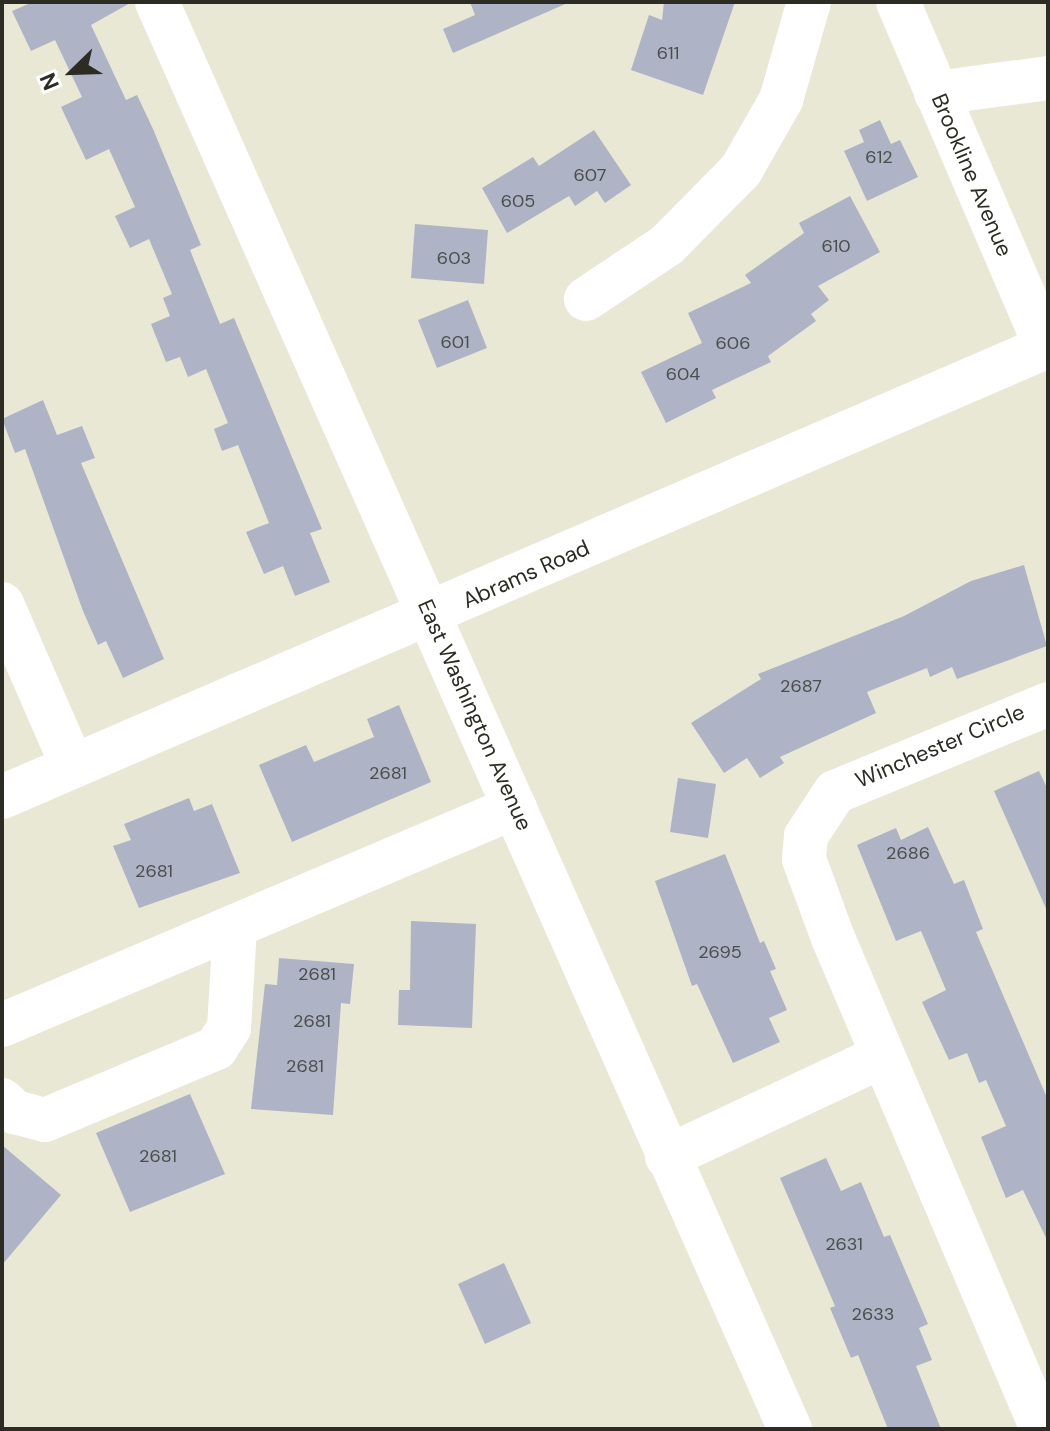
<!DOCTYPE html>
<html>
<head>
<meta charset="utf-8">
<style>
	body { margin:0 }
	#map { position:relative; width:1050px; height:1431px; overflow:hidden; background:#e9e8d5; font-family:"DM Sans",sans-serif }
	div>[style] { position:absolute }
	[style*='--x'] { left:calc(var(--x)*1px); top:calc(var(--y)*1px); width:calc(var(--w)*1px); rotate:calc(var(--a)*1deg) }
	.building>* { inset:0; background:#aeb4c5 }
	.minor>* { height:44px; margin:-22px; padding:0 22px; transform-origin:22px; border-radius:22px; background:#fff }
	span { translate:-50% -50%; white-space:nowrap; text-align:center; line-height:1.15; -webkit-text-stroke:6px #fff; paint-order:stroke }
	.number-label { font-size:18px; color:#4c4e4c }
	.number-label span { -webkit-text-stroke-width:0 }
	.street-label { font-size:22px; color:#2c2c24 }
	.frame { position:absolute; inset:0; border:4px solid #2c2c24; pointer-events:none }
	.north { position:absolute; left:32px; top:32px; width:80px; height:80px; -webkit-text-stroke:6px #fff; paint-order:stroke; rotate:247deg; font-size:22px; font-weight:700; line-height:32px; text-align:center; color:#2c2c24 }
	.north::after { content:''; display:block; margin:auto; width:28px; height:36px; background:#2c2c24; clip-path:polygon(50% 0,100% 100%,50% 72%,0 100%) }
</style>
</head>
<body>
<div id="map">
	<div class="building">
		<div style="clip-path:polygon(33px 2px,132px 2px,91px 25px,126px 100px,137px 95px,153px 129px,201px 245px,190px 250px,220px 324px,234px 318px,322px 529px,310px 533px,330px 582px,295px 596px,283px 566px,264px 574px,246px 532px,269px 523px,238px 445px,222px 451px,214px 429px,228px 423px,206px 369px,188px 377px,180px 357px,166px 362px,151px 324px,170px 316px,163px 298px,172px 294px,149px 239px,130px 248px,115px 216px,135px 207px,109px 149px,86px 160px,61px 107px,82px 97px,55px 40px,31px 51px,12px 11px)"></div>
		<div style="clip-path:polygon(470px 2px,570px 2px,453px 53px,443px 29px,475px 15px)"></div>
		<div style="clip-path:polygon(664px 2px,735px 2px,703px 95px,631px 70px,649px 15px,662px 20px)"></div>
		<div style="clip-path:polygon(880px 120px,891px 144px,900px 140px,918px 177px,867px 201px,844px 151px,864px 142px,859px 130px)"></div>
		<div style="clip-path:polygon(594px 130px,631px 185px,605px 203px,597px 191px,575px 206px,569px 196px,507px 233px,482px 188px,533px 157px,539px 166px)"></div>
		<div style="clip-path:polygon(850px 196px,880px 252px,818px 286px,829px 300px,811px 314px,816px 321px,768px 356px,771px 362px,712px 390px,716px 398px,666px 423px,641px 372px,702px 343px,688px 313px,751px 283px,745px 275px,804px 233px,799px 223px)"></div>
		<div style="clip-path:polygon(415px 224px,488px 230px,484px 284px,411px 278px)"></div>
		<div style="clip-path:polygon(468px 300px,487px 348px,437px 368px,418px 320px)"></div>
		<div style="clip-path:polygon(43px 400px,57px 435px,82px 426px,95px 458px,81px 463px,164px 659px,123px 678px,106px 641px,98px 645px,83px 611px,25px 449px,15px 453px,2px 419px)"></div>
		<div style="clip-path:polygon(1024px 565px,1047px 646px,957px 679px,952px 667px,930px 677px,927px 668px,867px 692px,876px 713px,780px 757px,784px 763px,760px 778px,747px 758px,724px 773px,691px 723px,761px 679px,758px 674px,904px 616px,971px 581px)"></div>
		<div style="clip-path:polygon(399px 705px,431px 782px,292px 842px,259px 765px,306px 745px,314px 762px,374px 737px,367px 719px)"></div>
		<div style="clip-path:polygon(1039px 771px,1048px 790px,1048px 913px,994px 791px)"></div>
		<div style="clip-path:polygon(678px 778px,716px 784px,708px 838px,670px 832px)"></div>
		<div style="clip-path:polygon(189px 798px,194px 811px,212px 804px,240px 873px,139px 908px,113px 846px,131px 840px,124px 824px)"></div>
		<div style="clip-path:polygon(928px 827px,954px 884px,964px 880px,983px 929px,976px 932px,1048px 1100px,1048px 1242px,1023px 1190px,1006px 1198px,981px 1137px,1006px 1126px,986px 1080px,979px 1083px,967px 1053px,949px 1060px,922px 1002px,946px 990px,921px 931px,896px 941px,857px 845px,896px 828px,901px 840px)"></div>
		<div style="clip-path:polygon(725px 854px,760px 943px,764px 941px,776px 969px,770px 971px,787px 1010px,769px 1018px,780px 1042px,733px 1063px,697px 984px,692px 986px,655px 881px)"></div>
		<div style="clip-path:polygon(411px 921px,476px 924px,472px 1028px,398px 1025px,399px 990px,410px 990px)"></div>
		<div style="clip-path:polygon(279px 958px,354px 964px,350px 1004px,341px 1003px,333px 1115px,251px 1109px,265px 984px,277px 985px)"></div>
		<div style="clip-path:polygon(190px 1094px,225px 1174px,130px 1212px,96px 1133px)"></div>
		<div style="clip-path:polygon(2px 1145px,61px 1195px,2px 1265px)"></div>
		<div style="clip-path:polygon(826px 1158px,841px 1191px,861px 1182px,884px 1237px,890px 1235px,928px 1324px,919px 1328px,932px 1360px,916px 1366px,941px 1429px,888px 1429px,858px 1355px,851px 1358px,830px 1308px,835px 1306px,780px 1178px)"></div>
		<div style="clip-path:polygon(504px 1263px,531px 1323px,485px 1344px,458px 1284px)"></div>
	</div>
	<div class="minor">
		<div style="--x:157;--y:2;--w:1561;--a:66.08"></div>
		<div style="--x:898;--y:2;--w:375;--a:66.8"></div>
		<div style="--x:936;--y:93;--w:113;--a:-7.6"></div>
		<div style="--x:586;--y:299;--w:97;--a:-33.7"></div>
		<div style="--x:667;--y:245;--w:105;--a:-45.4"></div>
		<div style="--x:741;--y:170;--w:81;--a:-60.3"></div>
		<div style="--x:781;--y:100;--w:102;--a:-74.1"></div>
		<div style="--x:2;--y:604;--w:176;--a:66.5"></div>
		<div style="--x:2;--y:797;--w:1139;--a:-23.32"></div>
		<div style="--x:2;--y:1025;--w:557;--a:-23.02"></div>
		<div style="--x:2;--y:1100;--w:18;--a:43"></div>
		<div style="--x:15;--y:1112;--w:31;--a:15"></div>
		<div style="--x:45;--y:1120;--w:186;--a:-22.8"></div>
		<div style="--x:216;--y:1048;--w:24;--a:-57"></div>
		<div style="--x:229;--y:1028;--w:102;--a:-86.6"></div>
		<div style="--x:667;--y:1157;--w:238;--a:-25.1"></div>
		<div style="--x:1042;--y:1429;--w:534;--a:-113.06"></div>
		<div style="--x:833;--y:938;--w:84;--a:-110.2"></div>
		<div style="--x:804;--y:859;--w:23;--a:-85"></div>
		<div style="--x:806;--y:836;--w:53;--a:-56.6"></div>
		<div style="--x:835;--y:792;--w:230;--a:-22.4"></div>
	</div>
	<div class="number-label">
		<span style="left:668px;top:53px">611</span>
		<span style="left:879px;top:157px">612</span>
		<span style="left:590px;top:175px">607</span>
		<span style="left:518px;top:201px">605</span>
		<span style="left:836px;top:246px">610</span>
		<span style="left:454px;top:258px">603</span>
		<span style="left:455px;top:342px">601</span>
		<span style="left:733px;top:343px">606</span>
		<span style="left:683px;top:374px">604</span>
		<span style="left:801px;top:686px">2687</span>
		<span style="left:388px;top:773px">2681</span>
		<span style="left:908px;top:853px">2686</span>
		<span style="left:154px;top:871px">2681</span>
		<span style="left:720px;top:952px">2695</span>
		<span style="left:317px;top:974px">2681</span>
		<span style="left:312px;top:1021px">2681</span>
		<span style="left:305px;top:1066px">2681</span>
		<span style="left:158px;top:1156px">2681</span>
		<span style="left:844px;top:1244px">2631</span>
		<span style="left:873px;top:1314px">2633</span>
	</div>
	<div class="street-label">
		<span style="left:972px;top:175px;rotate:67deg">Brookline Avenue</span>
		<span style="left:526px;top:574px;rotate:-24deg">Abrams Road</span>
		<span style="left:475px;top:715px;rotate:66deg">East Washington Avenue</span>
		<span style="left:940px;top:746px;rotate:-23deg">Winchester Circle</span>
	</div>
	<div class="frame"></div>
	<div class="north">N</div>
</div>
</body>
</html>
